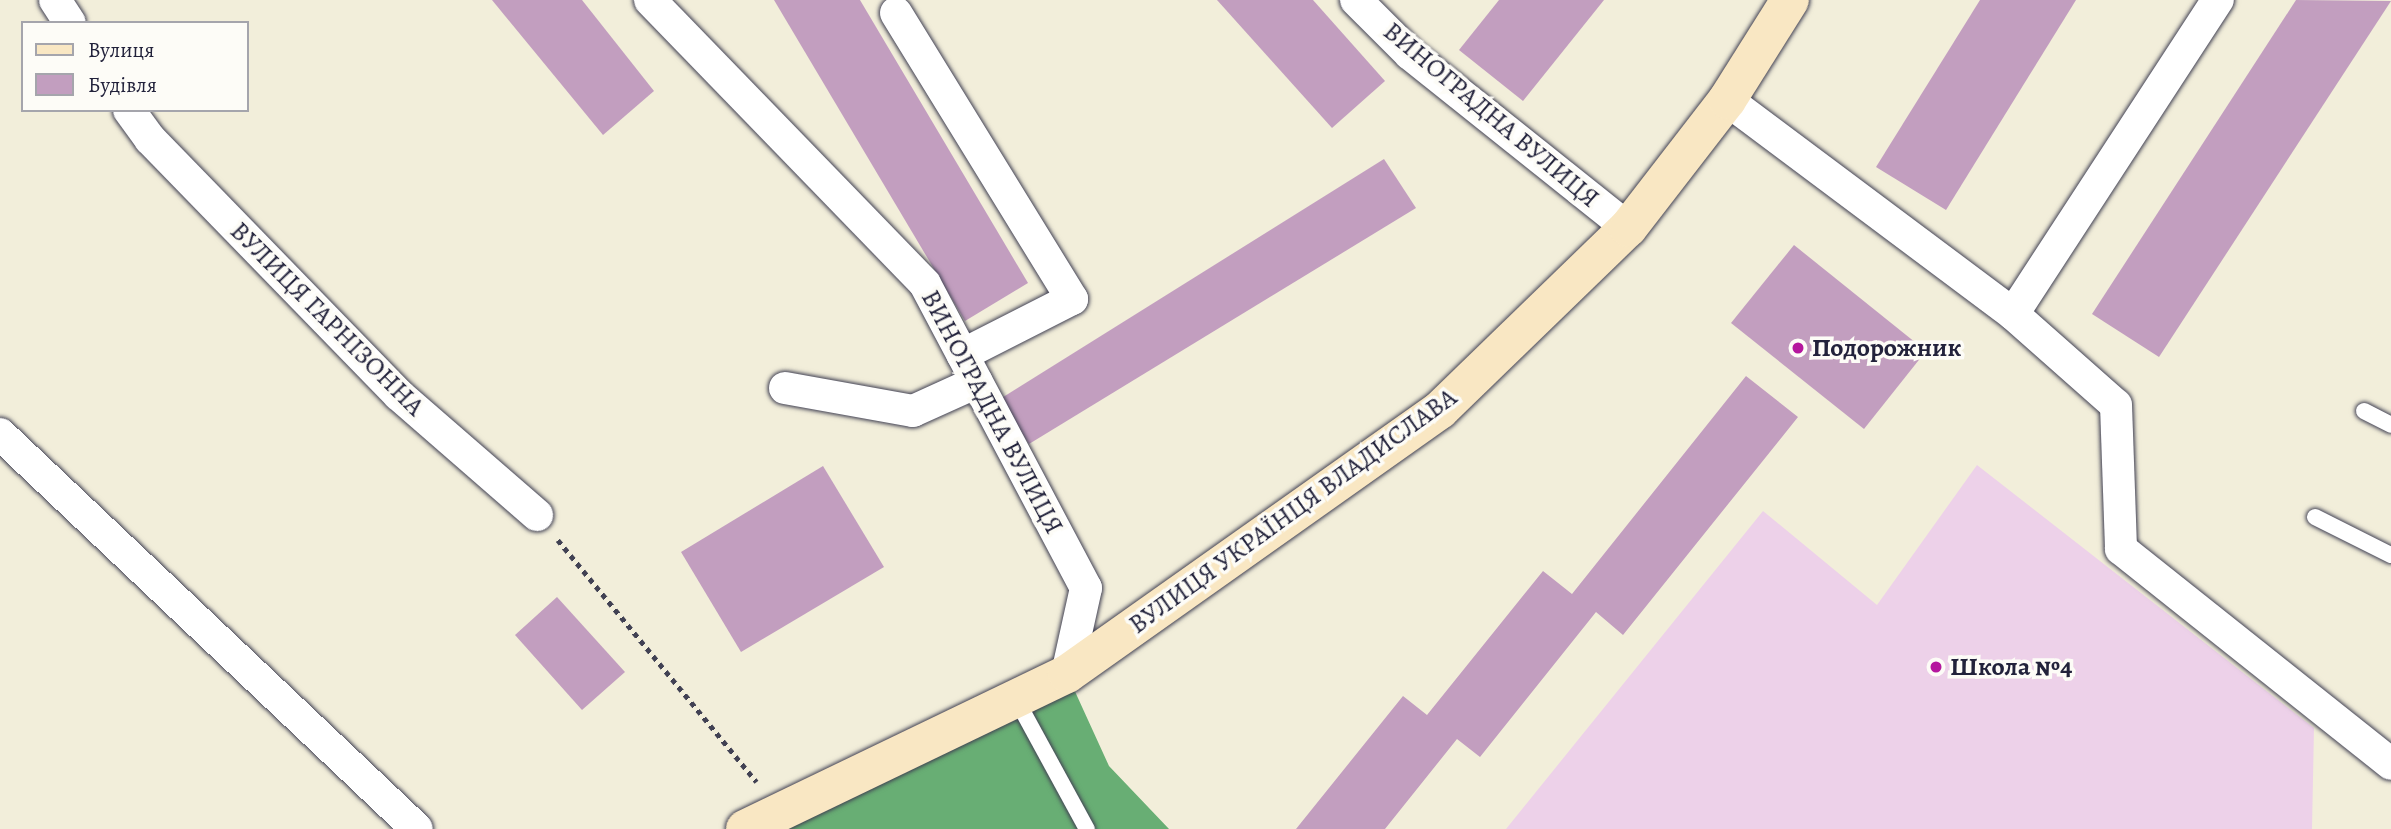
<!DOCTYPE html>
<html>
<head>
<meta charset="utf-8">
<style>
	body { margin:0 }
	#map { position:relative; width:2391px; height:829px; overflow:hidden; background:#f2eeda; font-family:Alegreya,serif }
	div>[style] { position:absolute }
	[style*='--x'] { left:calc(var(--x)*1px); top:calc(var(--y)*1px); width:calc(var(--w)*1px); rotate:calc(var(--a)*1deg) }
	.built>* { inset:0; background:#edd1e9 }
	.forest>* { inset:0; background:#68ae74 }
	.building>* { inset:0; background:#c29ebf }
	.path>* { height:4.5px; margin-top:-2.25px; transform-origin:0; background:repeating-linear-gradient(90deg,#414153 0 5px,transparent 0 10px) }
	.roads { filter:drop-shadow(0 0 2px #414153) drop-shadow(0 0 2px #414153) }
	.service>* { height:16px; margin:-8px; padding:0 8px; transform-origin:8px; border-radius:8px; background:#fff }
	.minor>* { height:32px; margin:-16px; padding:0 16px; transform-origin:16px; border-radius:16px; background:#fff }
	.secondary>* { height:38px; margin:-19px; padding:0 19px; transform-origin:19px; border-radius:19px; background:#f9e7c3 }
	.dots>* { width:19px; height:19px; translate:-50% -50%; box-sizing:border-box; border:4px solid #fdfcf7; border-radius:50% }
	span { translate:-50% -50%; white-space:nowrap; text-align:center; line-height:1.15; -webkit-text-stroke:7px #fdfcf7; paint-order:stroke }
	.street-label { font-size:26px; color:#22223b }
	.poi-label { font-size:26px; color:#22223b; font-weight:700 }
	.left { translate:0 -50%; text-align:left }
	.legend { position:absolute; left:21px; top:21px; width:228px; height:91px; box-sizing:border-box; background:#fdfcf7; border:2px solid #a5a5ac; margin:0; padding:9px 12px; list-style:none; font-size:21px; color:#22223b }
	.legend li { display:flex; align-items:center; gap:14px; height:35px }
	.legend b { width:35px; border:2px solid #a5a5ac }
</style>
</head>
<body>
<div id="map">
	<div class="built">
		<div style="clip-path:polygon(1977px 465px,2314px 728px,2312px 829px,1506px 829px,1763px 511px,1877px 605px)"></div>
	</div>
	<div class="forest">
		<div style="clip-path:polygon(1067px 674px,1109px 766px,1169px 829px,747px 829px)"></div>
	</div>
	<div class="building">
		<div style="clip-path:polygon(492px 0,582px 0,654px 91px,603px 135px)"></div>
		<div style="clip-path:polygon(774px 0,860px 0,1028px 283px,965px 321px)"></div>
		<div style="clip-path:polygon(1217px 0,1313px 0,1385px 81px,1332px 128px)"></div>
		<div style="clip-path:polygon(1499px 0,1604px 0,1523px 101px,1459px 50px)"></div>
		<div style="clip-path:polygon(1980px 0,2076px 0,1946px 210px,1876px 167px)"></div>
		<div style="clip-path:polygon(2296px 0,2391px 1px,2159px 357px,2092px 314px)"></div>
		<div style="clip-path:polygon(1384px 159px,1416px 208px,1029px 444px,1000px 399px)"></div>
		<div style="clip-path:polygon(1794px 245px,1926px 351px,1864px 429px,1731px 323px)"></div>
		<div style="clip-path:polygon(1746px 376px,1798px 417px,1623px 635px,1596px 612px,1480px 757px,1457px 739px,1385px 829px,1296px 829px,1403px 696px,1427px 715px,1543px 571px,1572px 594px)"></div>
		<div style="clip-path:polygon(823px 466px,884px 567px,741px 652px,681px 552px)"></div>
		<div style="clip-path:polygon(557px 597px,625px 672px,582px 710px,515px 635px)"></div>
	</div>
	<div class="path">
		<div style="--x:558;--y:540;--w:313;--a:50.6"></div>
	</div>
	<div class="roads">
		<div class="service">
			<div style="--x:2364;--y:411;--w:30;--a:27"></div>
			<div style="--x:2315;--y:517;--w:85;--a:26.6"></div>
			<div style="--x:1016;--y:699;--w:148;--a:61.4"></div>
		</div>
		<div class="minor">
			<div style="--x:55;--y:0;--w:27;--a:57"></div>
			<div style="--x:650;--y:0;--w:395;--a:45.9"></div>
			<div style="--x:925;--y:284;--w:344;--a:62.1"></div>
			<div style="--x:1086;--y:588;--w:88;--a:102.5"></div>
			<div style="--x:1356;--y:0;--w:76;--a:45"></div>
			<div style="--x:1410;--y:54;--w:279;--a:38.6"></div>
			<div style="--x:896;--y:13;--w:336;--a:58.4"></div>
			<div style="--x:1072;--y:299;--w:123;--a:153"></div>
			<div style="--x:1727;--y:100;--w:357;--a:36.8"></div>
			<div style="--x:2013;--y:314;--w:137;--a:41.5"></div>
			<div style="--x:2116;--y:405;--w:144;--a:88"></div>
			<div style="--x:2121;--y:549;--w:345;--a:38.5"></div>
			<div style="--x:129;--y:110;--w:36;--a:54"></div>
			<div style="--x:150;--y:139;--w:357;--a:45.8"></div>
			<div style="--x:399;--y:395;--w:183;--a:41"></div>
			<div style="--x:2013;--y:314;--w:375;--a:-56.9"></div>
			<div style="--x:785;--y:388;--w:130;--a:10.2"></div>
			<div style="--x:913;--y:411;--w:70;--a:-24.4"></div>
			<div style="--x:0;--y:434;--w:574;--a:43.45"></div>
		</div>
		<div class="secondary">
			<div style="--x:745;--y:829;--w:357;--a:-25.7"></div>
			<div style="--x:1067;--y:674;--w:457;--a:-35.3"></div>
			<div style="--x:1440;--y:410;--w:262;--a:-44.1"></div>
			<div style="--x:1628;--y:228;--w:162;--a:-52.3"></div>
			<div style="--x:1727;--y:100;--w:118;--a:-57.8"></div>
		</div>
	</div>
	<div class="dots">
		<div style="left:1798px;top:348px;background:#b5179e"></div>
		<div style="left:1936px;top:667px;background:#b5179e"></div>
	</div>
	<div class="street-label">
		<span style="left:1491px;top:115px;rotate:40deg">ВИНОГРАДНА ВУЛИЦЯ</span>
		<span style="left:327px;top:319px;rotate:45deg">ВУЛИЦЯ ГАРНІЗОННА</span>
		<span style="left:992px;top:412px;rotate:62deg">ВИНОГРАДНА ВУЛИЦЯ</span>
		<span style="left:1293px;top:511px;rotate:-36deg">ВУЛИЦЯ УКРАЇНЦЯ ВЛАДИСЛАВА</span>
	</div>
	<div class="poi-label">
		<span class="left" style="left:1812px;top:348px">Подорожник</span>
		<span class="left" style="left:1950px;top:667px">Школа №4</span>
	</div>
	<ul class="legend">
	<li><b style="height:9px;background:#f9e7c3"></b>Вулиця</li>
	<li><b style="height:19px;background:#c29ebf"></b>Будівля</li>
	</ul>
</div>
</body>
</html>
